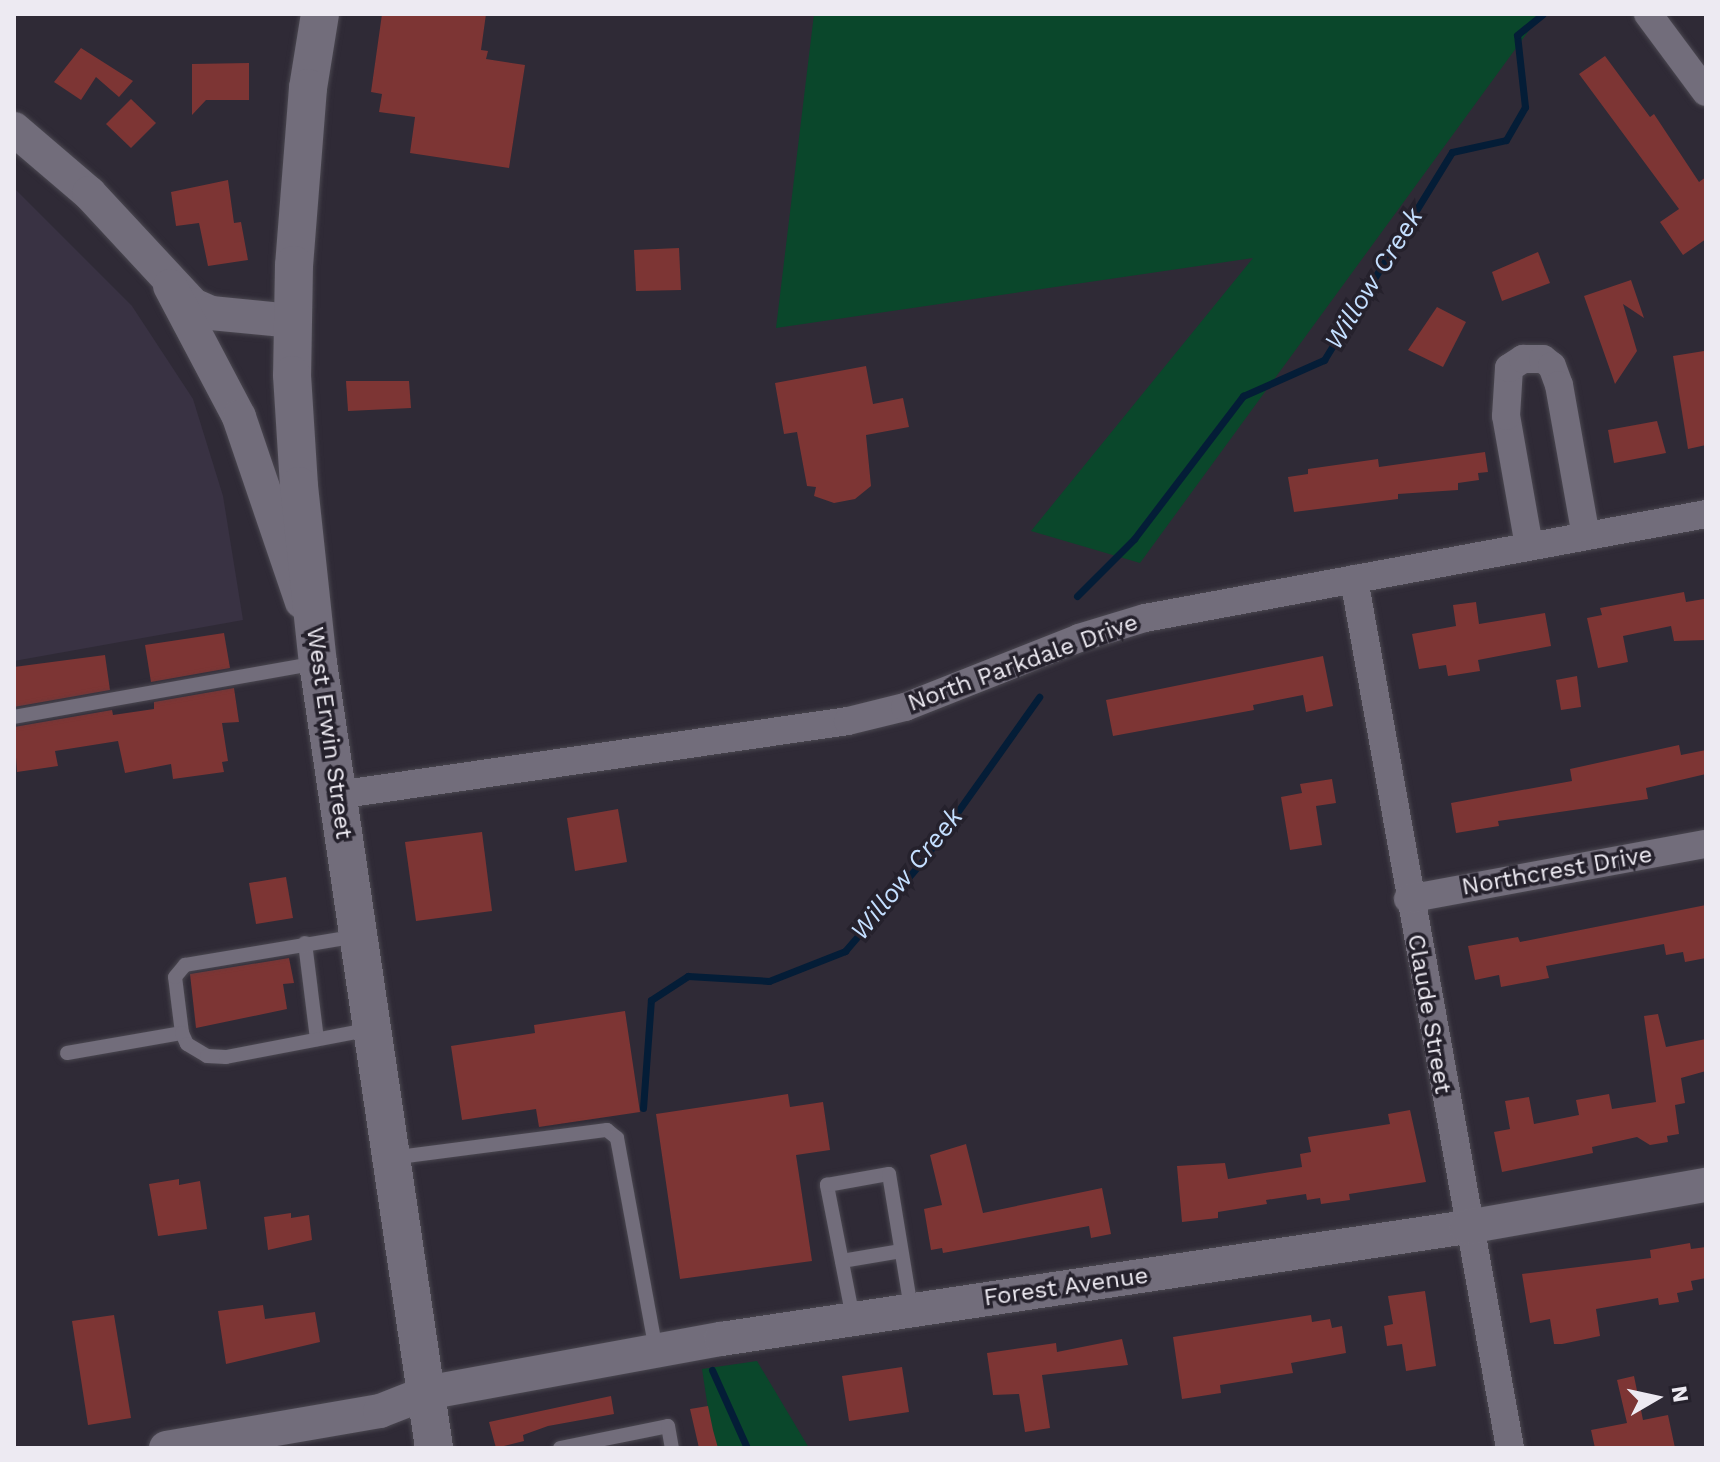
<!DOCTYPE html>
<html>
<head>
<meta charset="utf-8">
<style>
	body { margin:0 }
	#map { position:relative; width:1720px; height:1462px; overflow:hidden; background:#2f2a36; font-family:"Work Sans",sans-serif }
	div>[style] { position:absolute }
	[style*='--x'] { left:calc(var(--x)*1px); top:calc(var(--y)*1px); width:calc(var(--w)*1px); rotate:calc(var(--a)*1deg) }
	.built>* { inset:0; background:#393243 }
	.green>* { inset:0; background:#0a472b }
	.stream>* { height:7px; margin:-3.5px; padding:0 3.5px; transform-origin:3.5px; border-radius:3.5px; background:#041d37 }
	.building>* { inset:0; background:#7d3534 }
	.roads { filter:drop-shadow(0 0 2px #4a4750) drop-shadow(0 0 2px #4a4750) }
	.service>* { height:14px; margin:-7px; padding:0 7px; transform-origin:7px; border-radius:7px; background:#726d7b }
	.minor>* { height:28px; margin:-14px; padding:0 14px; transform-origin:14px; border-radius:14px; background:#726d7b }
	.tertiary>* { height:34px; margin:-17px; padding:0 17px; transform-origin:17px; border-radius:17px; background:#726d7b }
	.secondary>* { height:38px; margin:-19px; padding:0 19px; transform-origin:19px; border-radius:19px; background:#726d7b }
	span { translate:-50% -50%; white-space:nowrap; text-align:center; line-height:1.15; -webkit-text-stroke:7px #25212c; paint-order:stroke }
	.street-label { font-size:24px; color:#edeaf2 }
	.water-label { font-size:26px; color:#c4dfff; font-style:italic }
	.frame { position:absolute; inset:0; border:16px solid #edeaf2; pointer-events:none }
	.north { position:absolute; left:1616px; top:1358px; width:80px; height:80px; -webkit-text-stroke:6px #25212c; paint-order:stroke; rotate:81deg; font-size:22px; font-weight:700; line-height:32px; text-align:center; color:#edeaf2 }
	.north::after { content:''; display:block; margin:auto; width:28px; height:36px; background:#edeaf2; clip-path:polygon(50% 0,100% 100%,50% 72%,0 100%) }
</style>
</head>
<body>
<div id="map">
	<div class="built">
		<div style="clip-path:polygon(14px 188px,132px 306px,193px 399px,223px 496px,243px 620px,14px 661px)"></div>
	</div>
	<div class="green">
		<div style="clip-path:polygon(814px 14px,1541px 14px,1140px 563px,1031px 531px,1253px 258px,776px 328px)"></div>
		<div style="clip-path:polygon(757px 1361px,809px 1448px,714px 1448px,702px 1369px)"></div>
	</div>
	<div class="stream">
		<div style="--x:1077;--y:596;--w:81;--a:-45"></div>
		<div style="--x:1134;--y:539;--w:180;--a:-52.7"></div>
		<div style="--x:1243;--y:396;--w:89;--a:-24"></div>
		<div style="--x:1324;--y:360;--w:244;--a:-58.4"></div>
		<div style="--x:1452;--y:152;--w:55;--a:-12.5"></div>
		<div style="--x:1506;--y:140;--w:38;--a:-60"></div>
		<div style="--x:1525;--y:107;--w:72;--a:-96.3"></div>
		<div style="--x:1517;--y:35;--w:33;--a:-39"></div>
		<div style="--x:643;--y:1108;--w:108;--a:-85.8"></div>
		<div style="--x:651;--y:1000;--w:44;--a:-33"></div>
		<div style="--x:688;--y:976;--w:81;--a:3.5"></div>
		<div style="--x:769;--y:981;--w:82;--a:-21.5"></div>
		<div style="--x:845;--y:951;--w:121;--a:-49.3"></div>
		<div style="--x:924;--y:859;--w:199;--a:-54.6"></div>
		<div style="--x:712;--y:1370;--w:85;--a:65.8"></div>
	</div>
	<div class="building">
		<div style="clip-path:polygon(382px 14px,486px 14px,481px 50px,488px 51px,486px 59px,525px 65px,509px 168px,410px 153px,415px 117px,379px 112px,382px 94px,371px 92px)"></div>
		<div style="clip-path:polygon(81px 48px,133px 81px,119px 97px,96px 77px,81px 100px,54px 82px)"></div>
		<div style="clip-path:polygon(1605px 56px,1650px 117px,1654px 114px,1699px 182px,1706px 177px,1706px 239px,1683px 255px,1660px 222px,1679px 209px,1579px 74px)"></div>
		<div style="clip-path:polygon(249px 63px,249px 100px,206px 100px,192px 115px,192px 64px)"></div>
		<div style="clip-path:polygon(131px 99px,156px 123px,131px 148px,106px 124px)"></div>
		<div style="clip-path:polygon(228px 180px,234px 223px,241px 222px,248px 260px,208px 266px,199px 223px,176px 226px,171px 192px)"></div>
		<div style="clip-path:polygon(679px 248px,681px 290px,636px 291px,634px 250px)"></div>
		<div style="clip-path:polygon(1538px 252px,1550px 283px,1502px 301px,1492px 272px)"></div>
		<div style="clip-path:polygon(1631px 280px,1644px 318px,1623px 304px,1637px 351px,1615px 384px,1584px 296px)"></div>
		<div style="clip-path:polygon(1437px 307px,1466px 322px,1443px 367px,1408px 350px)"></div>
		<div style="clip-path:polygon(1704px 351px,1706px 445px,1688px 449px,1673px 356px)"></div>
		<div style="clip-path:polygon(866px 366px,873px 404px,903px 398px,909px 427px,866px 435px,871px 486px,855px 499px,834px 503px,814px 496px,816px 487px,807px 486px,797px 432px,784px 434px,775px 383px)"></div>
		<div style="clip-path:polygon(346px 381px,409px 381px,411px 408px,348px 411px)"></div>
		<div style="clip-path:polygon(1657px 421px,1666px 453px,1614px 463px,1608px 430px)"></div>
		<div style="clip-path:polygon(1485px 452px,1488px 472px,1478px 473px,1479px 480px,1458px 483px,1458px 490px,1398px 494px,1398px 499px,1294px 512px,1288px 477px,1308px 474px,1308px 469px,1378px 459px,1379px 467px)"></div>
		<div style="clip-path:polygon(1684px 592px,1686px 602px,1704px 599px,1706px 640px,1674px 641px,1671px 626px,1623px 636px,1628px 662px,1598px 668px,1587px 618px,1602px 615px,1600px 608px)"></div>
		<div style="clip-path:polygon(1476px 602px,1479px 624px,1545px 613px,1551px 646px,1478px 660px,1480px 671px,1448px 676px,1446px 665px,1419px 669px,1412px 634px,1456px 626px,1453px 605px)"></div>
		<div style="clip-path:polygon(224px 633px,230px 668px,151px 682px,145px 645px)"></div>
		<div style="clip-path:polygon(105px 655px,110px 690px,14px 707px,14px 667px)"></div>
		<div style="clip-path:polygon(1323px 656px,1333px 706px,1306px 712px,1303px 695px,1253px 705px,1254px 710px,1113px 736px,1106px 700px)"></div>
		<div style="clip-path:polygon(1577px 676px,1581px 707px,1561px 710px,1556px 680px)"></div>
		<div style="clip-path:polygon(234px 688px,239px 722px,222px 723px,228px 761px,222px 762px,224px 772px,173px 779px,171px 764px,125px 773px,118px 741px,55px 751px,58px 766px,17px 772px,14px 727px,112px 710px,113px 715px,154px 709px,154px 702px)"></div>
		<div style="clip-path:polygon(1679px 745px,1681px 755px,1706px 750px,1706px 774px,1646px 788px,1648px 799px,1498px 821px,1499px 826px,1456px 833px,1451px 803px,1572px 781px,1570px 769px)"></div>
		<div style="clip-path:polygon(1332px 779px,1336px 803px,1316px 806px,1322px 845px,1290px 850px,1281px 797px,1302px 793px,1300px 784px)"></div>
		<div style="clip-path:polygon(618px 809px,627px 862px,575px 871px,567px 818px)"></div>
		<div style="clip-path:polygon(482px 832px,492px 911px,416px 921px,405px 842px)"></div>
		<div style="clip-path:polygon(286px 877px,293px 918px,256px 924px,249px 883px)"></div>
		<div style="clip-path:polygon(1706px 905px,1706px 958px,1685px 962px,1683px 952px,1666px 955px,1664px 944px,1546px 966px,1549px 978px,1501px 987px,1499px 975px,1475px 980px,1468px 946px,1518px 937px,1520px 942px)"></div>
		<div style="clip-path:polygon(289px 958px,294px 983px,283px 984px,287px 1009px,196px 1028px,190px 974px)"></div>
		<div style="clip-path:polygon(625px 1011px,640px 1112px,539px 1127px,536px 1109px,462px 1120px,451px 1046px,535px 1033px,534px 1025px)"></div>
		<div style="clip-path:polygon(1658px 1014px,1666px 1047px,1706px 1039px,1706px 1071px,1681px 1078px,1685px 1103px,1675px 1105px,1679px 1134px,1667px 1136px,1668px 1142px,1650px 1145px,1637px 1137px,1592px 1147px,1593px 1153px,1502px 1172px,1494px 1132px,1510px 1129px,1505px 1101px,1529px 1097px,1534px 1124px,1579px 1115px,1576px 1100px,1609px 1094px,1612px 1109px,1656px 1102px,1644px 1016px)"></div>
		<div style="clip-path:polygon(788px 1094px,790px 1107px,823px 1102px,830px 1150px,796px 1155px,812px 1261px,680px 1279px,656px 1114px)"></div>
		<div style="clip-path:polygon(1410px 1110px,1426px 1182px,1349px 1194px,1350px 1200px,1321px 1204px,1320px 1198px,1307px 1200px,1306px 1194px,1266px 1200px,1267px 1204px,1218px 1212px,1218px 1218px,1182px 1222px,1177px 1166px,1225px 1163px,1228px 1179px,1302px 1167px,1300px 1154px,1311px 1152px,1308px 1137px,1390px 1124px,1388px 1114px)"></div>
		<div style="clip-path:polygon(966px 1144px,983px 1213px,1102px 1188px,1111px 1234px,1091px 1238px,1089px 1226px,943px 1253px,942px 1248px,931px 1250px,924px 1209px,942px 1205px,930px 1155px)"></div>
		<div style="clip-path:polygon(179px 1179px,179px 1185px,200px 1181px,207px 1229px,158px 1236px,149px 1184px)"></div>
		<div style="clip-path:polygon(291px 1213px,291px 1218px,309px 1215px,312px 1240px,268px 1250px,264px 1217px)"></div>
		<div style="clip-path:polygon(1690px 1243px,1691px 1249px,1706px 1247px,1706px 1278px,1691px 1281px,1693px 1290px,1677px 1293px,1679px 1302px,1659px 1305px,1658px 1298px,1596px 1309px,1600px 1336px,1562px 1344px,1554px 1344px,1550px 1319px,1530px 1323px,1522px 1274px,1651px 1258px,1650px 1250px)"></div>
		<div style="clip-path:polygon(1425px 1291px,1436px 1366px,1406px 1371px,1402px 1344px,1387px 1346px,1384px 1326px,1393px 1324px,1388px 1296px)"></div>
		<div style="clip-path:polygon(263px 1305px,265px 1319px,315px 1312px,320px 1342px,226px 1364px,218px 1311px)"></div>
		<div style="clip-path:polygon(114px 1315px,131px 1418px,88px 1425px,72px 1321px)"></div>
		<div style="clip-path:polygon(1311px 1315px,1312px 1322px,1330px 1319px,1332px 1328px,1342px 1326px,1346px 1353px,1291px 1363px,1293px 1373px,1220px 1385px,1221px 1393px,1182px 1399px,1173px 1337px)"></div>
		<div style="clip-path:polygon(1122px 1339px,1128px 1365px,1042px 1375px,1050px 1428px,1025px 1432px,1019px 1394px,993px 1395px,987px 1353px,1056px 1343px,1057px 1352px)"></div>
		<div style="clip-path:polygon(902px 1367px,909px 1412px,849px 1421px,842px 1376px)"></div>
		<div style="clip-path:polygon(1634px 1376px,1643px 1420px,1668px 1415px,1675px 1448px,1595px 1448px,1591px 1430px,1627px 1423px,1617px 1380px)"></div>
		<div style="clip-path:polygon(611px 1396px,614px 1414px,548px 1426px,523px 1435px,524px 1441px,496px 1448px,489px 1422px)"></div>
		<div style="clip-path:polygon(708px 1406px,713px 1430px,718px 1448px,699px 1448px,690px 1409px)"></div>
	</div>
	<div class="roads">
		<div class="service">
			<div style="--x:14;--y:717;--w:309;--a:-10.1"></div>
			<div style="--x:305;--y:943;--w:97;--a:82.9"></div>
			<div style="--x:182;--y:1033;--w:56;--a:-97.1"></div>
			<div style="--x:175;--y:977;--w:16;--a:-50"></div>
			<div style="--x:185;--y:965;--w:175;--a:-9.5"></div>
			<div style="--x:67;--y:1053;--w:117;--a:-9.9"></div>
			<div style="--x:182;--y:1033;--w:12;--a:66"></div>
			<div style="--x:187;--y:1044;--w:23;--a:31"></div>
			<div style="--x:207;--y:1056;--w:19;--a:3"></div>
			<div style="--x:226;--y:1057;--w:148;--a:-10.9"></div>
			<div style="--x:391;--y:1158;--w:218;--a:-7.4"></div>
			<div style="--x:607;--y:1130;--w:13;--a:39"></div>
			<div style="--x:617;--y:1138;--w:217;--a:79.6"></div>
			<div style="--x:842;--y:1261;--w:60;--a:-9.6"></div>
			<div style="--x:853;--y:1318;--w:136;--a:-101.1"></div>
			<div style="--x:827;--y:1185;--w:63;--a:-10.1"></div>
			<div style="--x:889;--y:1174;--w:137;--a:80.7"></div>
			<div style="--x:560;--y:1448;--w:110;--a:-11.5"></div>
			<div style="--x:668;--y:1426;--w:22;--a:80"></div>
		</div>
		<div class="minor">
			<div style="--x:1648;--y:14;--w:97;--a:53.4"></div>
			<div style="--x:1529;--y:546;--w:132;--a:-100"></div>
			<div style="--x:1506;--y:416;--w:48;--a:-86.4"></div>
			<div style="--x:1509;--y:368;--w:17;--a:-33"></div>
			<div style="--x:1523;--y:359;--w:20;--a:0"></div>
			<div style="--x:1543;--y:359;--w:11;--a:38"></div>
			<div style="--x:1552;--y:366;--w:20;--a:70"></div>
			<div style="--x:1559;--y:385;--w:153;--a:79.9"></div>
			<div style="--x:1354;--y:579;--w:883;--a:79.82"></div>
			<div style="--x:337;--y:795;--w:516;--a:-8.24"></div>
			<div style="--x:848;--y:721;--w:59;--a:-13.8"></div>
			<div style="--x:905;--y:707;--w:187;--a:-21.6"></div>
			<div style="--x:1079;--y:638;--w:69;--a:-16.9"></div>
			<div style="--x:1145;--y:618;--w:571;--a:-10.5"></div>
			<div style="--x:1408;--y:899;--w:303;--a:-10.5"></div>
		</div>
		<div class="tertiary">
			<div style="--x:14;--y:129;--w:99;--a:40.5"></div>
			<div style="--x:89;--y:193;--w:153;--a:47.1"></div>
			<div style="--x:193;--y:305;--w:20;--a:24"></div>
			<div style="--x:211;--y:313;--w:81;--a:5.6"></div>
			<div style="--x:170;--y:286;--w:148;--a:62.2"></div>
			<div style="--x:239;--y:417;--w:195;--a:71.2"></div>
			<div style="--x:166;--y:1448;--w:217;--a:-9.8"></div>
			<div style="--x:380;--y:1411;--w:49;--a:-21.4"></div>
			<div style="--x:426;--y:1393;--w:300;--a:-10.4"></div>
			<div style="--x:721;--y:1339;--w:754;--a:-8.54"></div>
			<div style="--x:1467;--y:1227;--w:243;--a:-10"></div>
		</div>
		<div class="secondary">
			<div style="--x:320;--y:14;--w:75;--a:99.2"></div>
			<div style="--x:308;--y:88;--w:178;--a:94.5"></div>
			<div style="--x:294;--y:265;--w:110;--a:91"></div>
			<div style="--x:292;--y:375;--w:111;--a:86.4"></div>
			<div style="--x:299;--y:486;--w:178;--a:83.9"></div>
			<div style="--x:318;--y:663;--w:794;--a:81.59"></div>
		</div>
	</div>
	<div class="street-label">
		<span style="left:1023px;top:663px;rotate:-20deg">North Parkdale Drive</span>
		<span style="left:329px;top:733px;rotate:82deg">West Erwin Street</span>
		<span style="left:1557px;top:871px;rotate:-10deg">Northcrest Drive</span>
		<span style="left:1429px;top:1014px;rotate:80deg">Claude Street</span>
		<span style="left:1066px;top:1287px;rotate:-8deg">Forest Avenue</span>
	</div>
	<div class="water-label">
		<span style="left:1374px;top:279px;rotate:-58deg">Willow Creek</span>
		<span style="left:907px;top:874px;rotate:-51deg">Willow Creek</span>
	</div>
	<div class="frame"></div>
	<div class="north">N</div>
</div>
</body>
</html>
